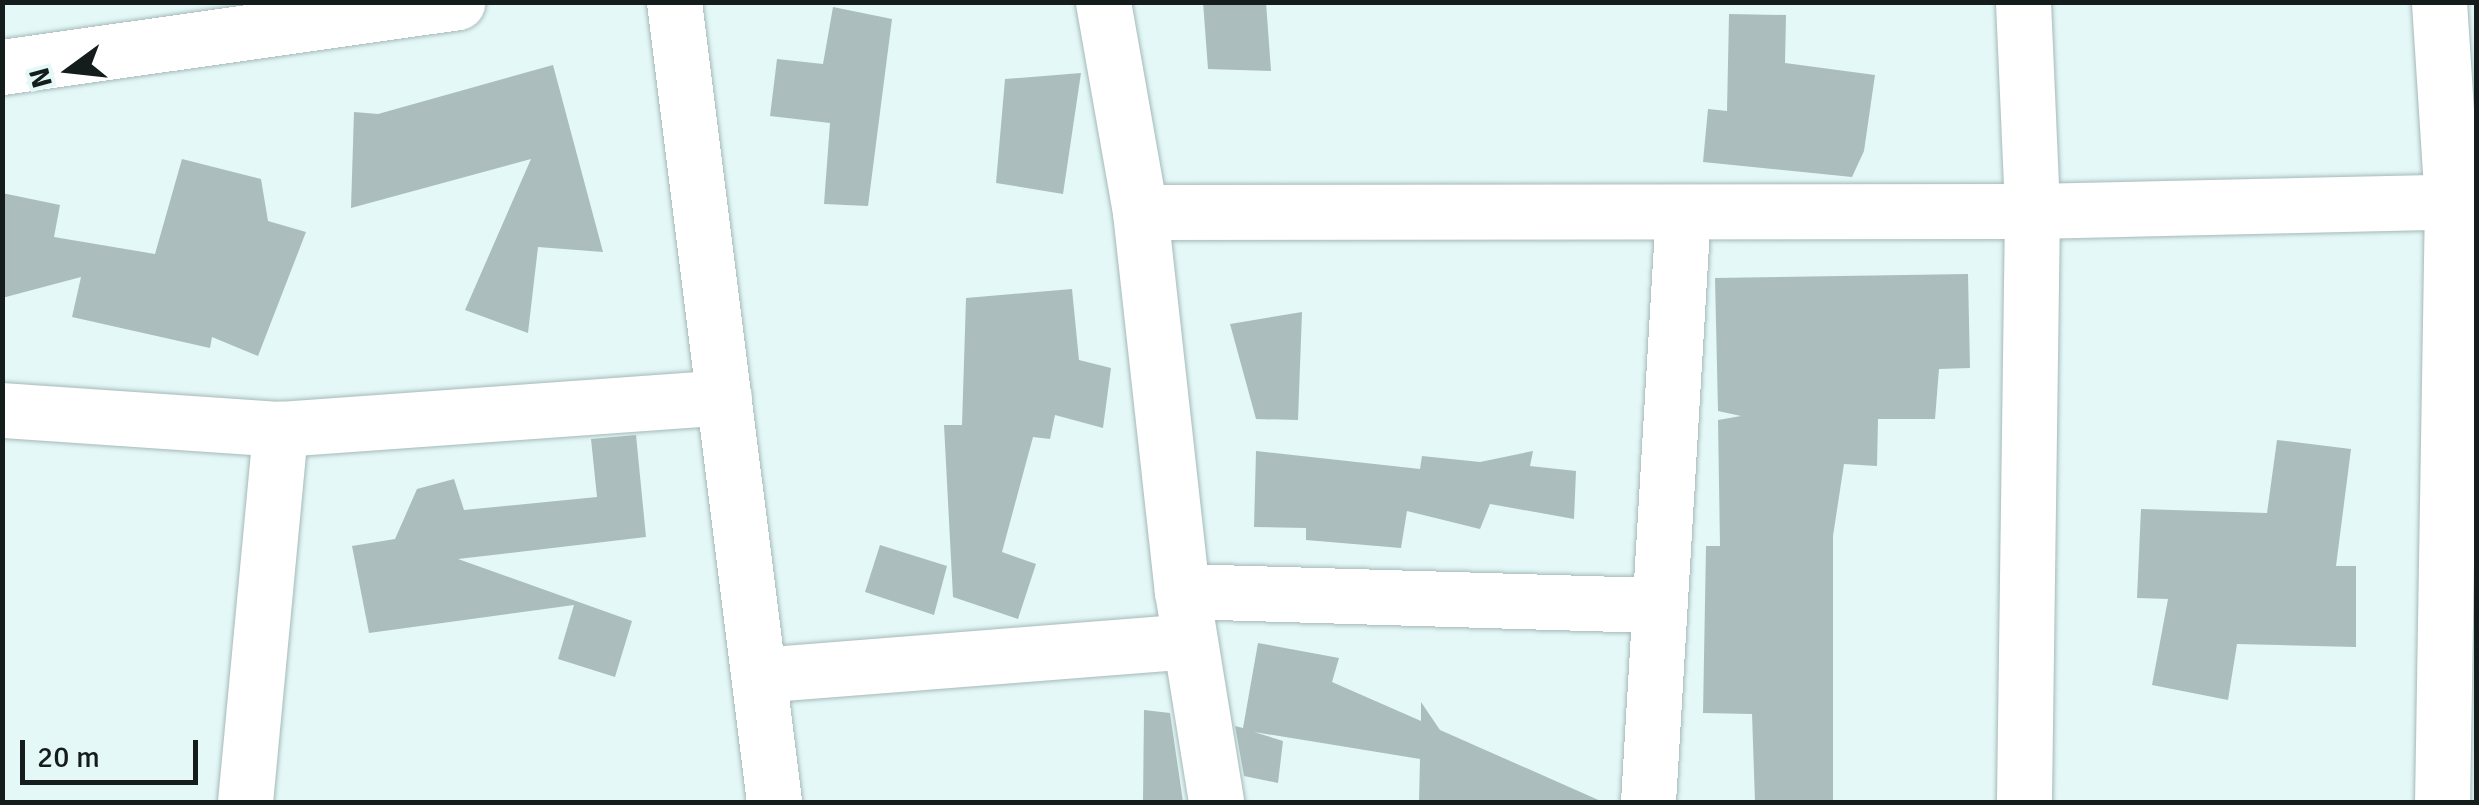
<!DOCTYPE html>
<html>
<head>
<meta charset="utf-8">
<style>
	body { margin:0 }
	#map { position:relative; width:2479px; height:805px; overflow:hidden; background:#e4f8f8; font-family:Signika,sans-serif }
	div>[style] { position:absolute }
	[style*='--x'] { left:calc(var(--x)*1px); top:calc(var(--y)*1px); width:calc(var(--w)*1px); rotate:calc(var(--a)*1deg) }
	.building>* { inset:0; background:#abbebd }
	.roads { filter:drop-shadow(0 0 2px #a6b9b8) drop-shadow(0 0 2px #a6b9b8) }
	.minor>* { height:55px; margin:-27.5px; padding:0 27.5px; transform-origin:27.5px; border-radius:27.5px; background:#fff }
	span { translate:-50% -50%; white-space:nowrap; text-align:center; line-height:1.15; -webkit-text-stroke:8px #e4f8f8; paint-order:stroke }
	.frame { position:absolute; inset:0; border:5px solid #151c1c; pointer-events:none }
	.north { position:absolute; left:20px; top:20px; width:100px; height:100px; -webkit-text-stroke:8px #e4f8f8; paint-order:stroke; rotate:255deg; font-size:28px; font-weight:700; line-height:40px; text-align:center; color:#151c1c }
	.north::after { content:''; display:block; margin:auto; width:35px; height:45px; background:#151c1c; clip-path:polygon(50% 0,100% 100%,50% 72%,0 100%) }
	.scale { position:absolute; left:20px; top:740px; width:178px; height:45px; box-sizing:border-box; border:5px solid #151c1c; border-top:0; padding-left:12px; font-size:30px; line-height:35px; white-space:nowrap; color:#151c1c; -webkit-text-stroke:8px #e4f8f8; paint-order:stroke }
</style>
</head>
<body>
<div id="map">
	<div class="building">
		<div style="clip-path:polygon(1203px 2px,1266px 2px,1271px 71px,1208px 69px)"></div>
		<div style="clip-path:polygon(833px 7px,892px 19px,868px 206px,824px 204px,830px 123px,770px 116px,777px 59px,823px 64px)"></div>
		<div style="clip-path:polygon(1729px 14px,1786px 15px,1785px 63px,1875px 75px,1864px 151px,1852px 177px,1703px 162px,1708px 109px,1727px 111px)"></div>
		<div style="clip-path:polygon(553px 65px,603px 252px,538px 247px,528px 333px,465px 310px,531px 159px,351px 208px,354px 112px,378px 114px)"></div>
		<div style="clip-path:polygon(1081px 73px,1063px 194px,996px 183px,1005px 79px)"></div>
		<div style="clip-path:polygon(182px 159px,261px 179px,268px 221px,306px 232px,258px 356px,212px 337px,210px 348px,72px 317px,81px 277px,2px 298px,2px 193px,60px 205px,54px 237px,155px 254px)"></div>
		<div style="clip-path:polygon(1968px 274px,1970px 368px,1939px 369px,1935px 419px,1878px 419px,1877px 466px,1844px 464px,1833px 536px,1833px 802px,1755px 802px,1752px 714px,1703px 713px,1706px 546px,1720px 546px,1718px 420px,1741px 416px,1718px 411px,1715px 278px)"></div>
		<div style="clip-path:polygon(1072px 289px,1079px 360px,1111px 368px,1103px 428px,1055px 415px,1050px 439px,1033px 437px,1002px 552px,1036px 564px,1018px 619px,953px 597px,944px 425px,962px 425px,966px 298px)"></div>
		<div style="clip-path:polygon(1302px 312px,1298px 420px,1256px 419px,1230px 324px)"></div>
		<div style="clip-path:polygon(636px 435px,646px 537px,458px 559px,632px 621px,615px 677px,558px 659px,574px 605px,369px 633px,352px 546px,395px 539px,417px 489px,454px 479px,464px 510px,597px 497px,591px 439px)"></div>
		<div style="clip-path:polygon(2277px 440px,2351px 449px,2336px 566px,2356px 566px,2356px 647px,2237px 644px,2228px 700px,2152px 685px,2168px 599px,2137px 598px,2141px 509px,2267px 513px)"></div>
		<div style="clip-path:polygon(1256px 451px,1420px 469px,1422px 456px,1480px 462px,1533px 451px,1530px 466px,1576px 471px,1574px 519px,1490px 504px,1480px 529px,1407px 511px,1401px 548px,1306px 540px,1306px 528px,1254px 527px)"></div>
		<div style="clip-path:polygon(880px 545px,947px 566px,934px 615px,865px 592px)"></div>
		<div style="clip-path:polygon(1258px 643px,1339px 658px,1332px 682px,1421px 721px,1421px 702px,1440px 730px,1603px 802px,1419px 802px,1420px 759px,1254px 732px,1283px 741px,1278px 783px,1244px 776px,1235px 726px,1243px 728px)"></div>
		<div style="clip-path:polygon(1144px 710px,1170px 713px,1183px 802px,1143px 802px)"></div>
	</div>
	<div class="roads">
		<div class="minor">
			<div style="--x:674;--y:2;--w:806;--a:82.87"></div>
			<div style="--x:1103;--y:2;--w:213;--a:80"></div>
			<div style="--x:1140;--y:212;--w:381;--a:83.7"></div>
			<div style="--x:1182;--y:591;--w:214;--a:80.8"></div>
			<div style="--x:2023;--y:2;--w:209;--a:87.5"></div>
			<div style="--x:2032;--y:211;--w:591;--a:90.78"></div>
			<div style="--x:2439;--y:2;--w:199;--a:86.3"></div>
			<div style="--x:2452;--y:201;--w:601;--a:90.95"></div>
			<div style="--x:2;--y:67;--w:460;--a:-8.1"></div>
			<div style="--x:1140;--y:212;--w:892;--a:-0.06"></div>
			<div style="--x:2032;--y:211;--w:444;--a:-1.3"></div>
			<div style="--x:2;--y:410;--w:279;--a:3.9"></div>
			<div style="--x:1182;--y:591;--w:477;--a:1.7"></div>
			<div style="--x:759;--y:675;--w:431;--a:-4.5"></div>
			<div style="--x:245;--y:802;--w:375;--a:-84.6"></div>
			<div style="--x:280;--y:429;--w:445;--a:-4.1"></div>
			<div style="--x:1648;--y:802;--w:591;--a:-86.61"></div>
		</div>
	</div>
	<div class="frame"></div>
	<div class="north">N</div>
	<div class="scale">20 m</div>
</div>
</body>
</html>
